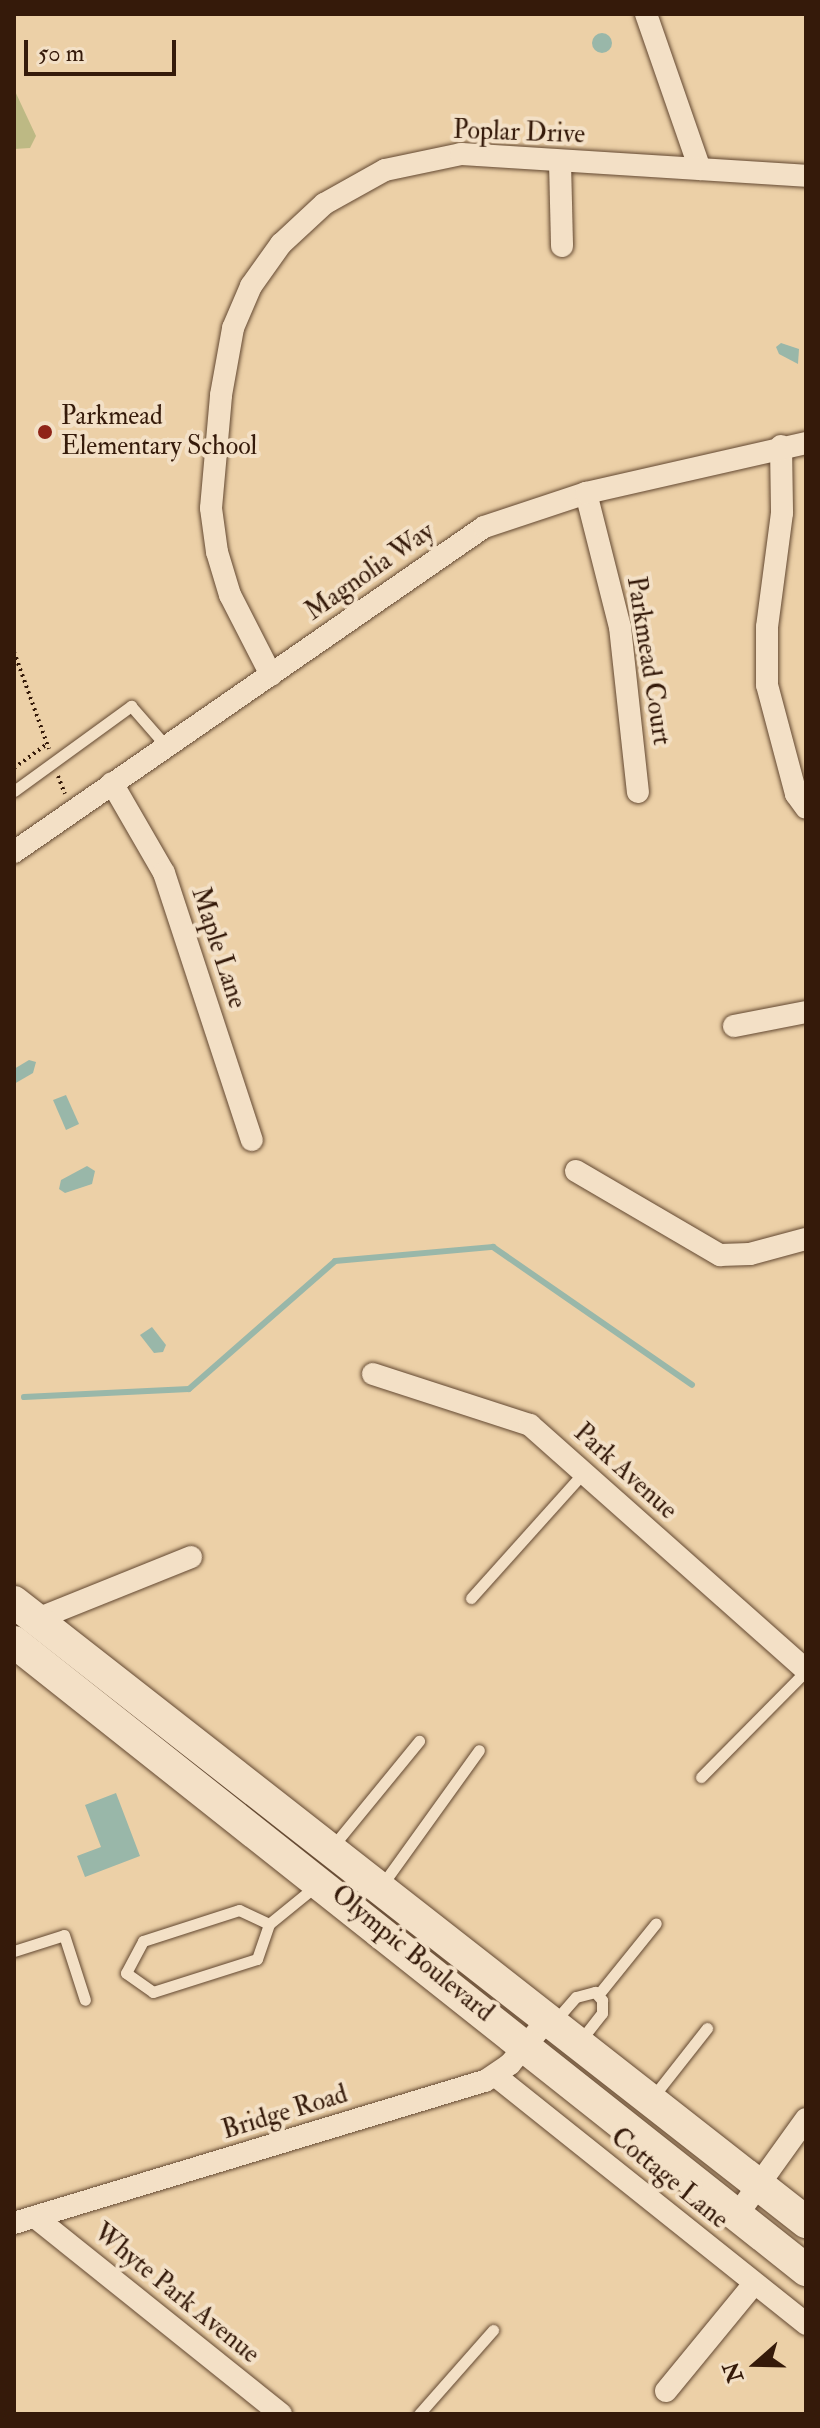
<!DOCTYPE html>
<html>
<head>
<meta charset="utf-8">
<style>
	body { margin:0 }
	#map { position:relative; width:820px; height:2428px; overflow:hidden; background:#ecd0a7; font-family:"IM FELL Double Pica",serif }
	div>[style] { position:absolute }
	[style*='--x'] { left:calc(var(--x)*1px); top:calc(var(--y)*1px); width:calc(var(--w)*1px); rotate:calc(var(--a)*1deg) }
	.green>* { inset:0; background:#bdb984 }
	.water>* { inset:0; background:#99b7a9 }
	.round { border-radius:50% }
	.stream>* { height:6px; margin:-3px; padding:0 3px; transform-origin:3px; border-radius:3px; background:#99b7a9 }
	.path>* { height:4px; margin-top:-2px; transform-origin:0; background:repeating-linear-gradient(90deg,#351a0a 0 2px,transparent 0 6px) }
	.roads { filter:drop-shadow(0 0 2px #634831) drop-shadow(0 0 2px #634831) }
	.service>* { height:11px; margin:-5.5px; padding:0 5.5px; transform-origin:5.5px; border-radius:5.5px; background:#f3e0c6 }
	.minor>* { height:22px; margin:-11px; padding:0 11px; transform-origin:11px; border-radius:11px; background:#f3e0c6 }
	.secondary>* { height:32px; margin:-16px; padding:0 16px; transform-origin:16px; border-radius:16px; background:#f3e0c6 }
	.dots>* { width:22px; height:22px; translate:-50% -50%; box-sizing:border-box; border:4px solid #f3e0c6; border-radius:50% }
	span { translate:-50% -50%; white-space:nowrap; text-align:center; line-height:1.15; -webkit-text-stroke:8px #f3e0c6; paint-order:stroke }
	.street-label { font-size:26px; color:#351a0a }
	.poi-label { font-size:26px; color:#351a0a }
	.left { translate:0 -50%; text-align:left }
	.frame { position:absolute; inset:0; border:16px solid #351a0a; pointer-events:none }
	.north { position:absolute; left:716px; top:2324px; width:80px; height:80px; -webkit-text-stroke:6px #f3e0c6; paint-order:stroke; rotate:250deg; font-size:22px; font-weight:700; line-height:32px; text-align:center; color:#351a0a }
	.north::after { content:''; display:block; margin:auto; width:28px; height:36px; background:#351a0a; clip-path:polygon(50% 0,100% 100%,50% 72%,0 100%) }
	.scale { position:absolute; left:24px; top:40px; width:152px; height:36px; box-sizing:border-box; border:4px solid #351a0a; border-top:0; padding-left:10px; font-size:24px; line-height:28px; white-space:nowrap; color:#351a0a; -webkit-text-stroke:6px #f3e0c6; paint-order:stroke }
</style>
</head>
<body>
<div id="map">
	<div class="green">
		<div style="clip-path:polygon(14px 89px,36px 136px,30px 148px,14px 149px)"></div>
	</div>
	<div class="water">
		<div class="round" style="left:592px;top:33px;width:20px;height:20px"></div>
		<div style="clip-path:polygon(781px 343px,799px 349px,798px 364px,779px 354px,776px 347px)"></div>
		<div style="clip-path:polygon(29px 1060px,36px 1062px,33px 1073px,14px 1084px,14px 1069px)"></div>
		<div style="clip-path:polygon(66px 1095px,79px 1124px,66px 1130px,53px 1100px)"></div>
		<div style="clip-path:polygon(87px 1166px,95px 1171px,92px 1184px,65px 1193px,59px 1189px,61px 1180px)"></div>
		<div style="clip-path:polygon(152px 1327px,166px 1345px,163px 1352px,154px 1353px,140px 1335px)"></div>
		<div style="clip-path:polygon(116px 1793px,140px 1856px,85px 1877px,77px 1856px,101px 1847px,85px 1805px)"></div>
	</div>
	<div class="stream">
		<div style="--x:24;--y:1397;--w:165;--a:-2.8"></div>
		<div style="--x:189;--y:1389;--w:194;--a:-41.2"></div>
		<div style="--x:335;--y:1261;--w:159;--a:-5.1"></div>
		<div style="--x:493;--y:1247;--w:242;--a:34.7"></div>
	</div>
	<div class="path">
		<div style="--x:14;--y:652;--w:103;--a:70.2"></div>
		<div style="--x:14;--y:768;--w:41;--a:-36"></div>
		<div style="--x:58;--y:776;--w:19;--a:69"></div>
	</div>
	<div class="roads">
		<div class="service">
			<div style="--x:14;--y:791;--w:145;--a:-36"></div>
			<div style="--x:131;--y:706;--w:53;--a:48.8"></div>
			<div style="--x:471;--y:1598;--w:168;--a:-48.1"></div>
			<div style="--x:701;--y:1777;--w:149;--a:-45.3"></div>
			<div style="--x:333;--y:1846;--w:136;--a:-50.7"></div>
			<div style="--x:382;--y:1885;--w:166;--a:-54.3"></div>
			<div style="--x:269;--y:1924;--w:33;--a:-155"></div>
			<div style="--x:239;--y:1910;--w:101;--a:162.1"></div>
			<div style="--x:143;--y:1941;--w:36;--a:118"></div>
			<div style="--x:126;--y:1973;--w:33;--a:35"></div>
			<div style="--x:153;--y:1992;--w:109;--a:-17.6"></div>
			<div style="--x:257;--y:1959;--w:37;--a:-71"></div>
			<div style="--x:269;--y:1924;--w:63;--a:-39.2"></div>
			<div style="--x:14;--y:1951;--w:52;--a:-17.7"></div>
			<div style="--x:64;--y:1935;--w:68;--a:72.1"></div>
			<div style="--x:598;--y:1995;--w:92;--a:-51.1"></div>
			<div style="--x:554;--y:2022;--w:33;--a:-49"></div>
			<div style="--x:576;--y:1997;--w:20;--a:-15"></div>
			<div style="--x:595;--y:1992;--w:11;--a:49"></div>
			<div style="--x:602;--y:2000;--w:13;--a:90"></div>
			<div style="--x:602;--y:2013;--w:36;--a:128"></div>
			<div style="--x:652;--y:2098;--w:89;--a:-51.8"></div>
			<div style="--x:419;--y:2414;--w:112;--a:-48.6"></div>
		</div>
		<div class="minor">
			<div style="--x:646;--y:14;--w:164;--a:70.8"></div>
			<div style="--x:560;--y:162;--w:84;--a:88.6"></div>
			<div style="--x:781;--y:446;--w:67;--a:89.1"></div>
			<div style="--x:782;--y:513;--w:115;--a:97.5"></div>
			<div style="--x:767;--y:627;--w:58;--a:90"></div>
			<div style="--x:767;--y:685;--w:113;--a:75.1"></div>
			<div style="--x:796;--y:794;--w:17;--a:54"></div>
			<div style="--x:586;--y:493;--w:138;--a:75.8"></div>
			<div style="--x:620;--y:627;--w:166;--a:83.8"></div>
			<div style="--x:271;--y:675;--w:90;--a:-117.1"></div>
			<div style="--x:230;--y:595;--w:45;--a:-106.8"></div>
			<div style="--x:217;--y:552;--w:44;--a:-97.8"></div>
			<div style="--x:211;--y:508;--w:113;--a:-84.9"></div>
			<div style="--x:221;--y:395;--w:68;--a:-79.8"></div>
			<div style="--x:233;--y:328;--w:46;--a:-66.8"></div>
			<div style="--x:251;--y:286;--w:52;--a:-54.5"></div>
			<div style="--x:281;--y:244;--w:59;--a:-42.9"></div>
			<div style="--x:324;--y:204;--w:70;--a:-29.1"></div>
			<div style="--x:385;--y:170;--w:78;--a:-11.9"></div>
			<div style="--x:461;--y:154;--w:346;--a:3.6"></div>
			<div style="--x:112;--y:783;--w:104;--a:60"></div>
			<div style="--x:164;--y:873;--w:281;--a:71.8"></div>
			<div style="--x:14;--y:852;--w:571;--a:-34.66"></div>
			<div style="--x:484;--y:527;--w:108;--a:-18.4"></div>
			<div style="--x:586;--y:493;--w:226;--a:-12.8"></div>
			<div style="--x:734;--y:1026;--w:73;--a:-11"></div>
			<div style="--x:576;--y:1171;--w:167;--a:30.3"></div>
			<div style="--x:720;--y:1255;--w:30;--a:-2"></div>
			<div style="--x:750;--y:1254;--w:58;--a:-15"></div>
			<div style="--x:373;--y:1374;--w:165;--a:18"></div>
			<div style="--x:530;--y:1425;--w:369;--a:41.6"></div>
			<div style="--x:37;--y:1619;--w:166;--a:-21.9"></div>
			<div style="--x:497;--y:2077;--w:396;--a:38.6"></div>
			<div style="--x:737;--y:2215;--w:118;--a:-54.3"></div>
			<div style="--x:35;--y:2217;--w:315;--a:38.7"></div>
			<div style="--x:14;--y:2223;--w:492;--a:-16.8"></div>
			<div style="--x:485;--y:2081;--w:30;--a:-34"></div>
			<div style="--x:510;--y:2064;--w:60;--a:-49.7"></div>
			<div style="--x:666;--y:2391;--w:139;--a:-50.6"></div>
		</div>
		<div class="secondary">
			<div style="--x:14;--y:1602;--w:1006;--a:38.05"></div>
			<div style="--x:14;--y:1642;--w:1011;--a:38.41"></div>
		</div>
	</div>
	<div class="dots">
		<div style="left:45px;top:432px;background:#8f2418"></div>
	</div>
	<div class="street-label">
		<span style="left:519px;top:133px;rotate:2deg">Poplar Drive</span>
		<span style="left:370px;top:572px;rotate:-35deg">Magnolia Way</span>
		<span style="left:648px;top:661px;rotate:81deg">Parkmead Court</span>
		<span style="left:218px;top:948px;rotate:72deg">Maple Lane</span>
		<span style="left:625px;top:1472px;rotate:42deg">Park Avenue</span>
		<span style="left:412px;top:1954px;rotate:39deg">Olympic Boulevard</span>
		<span style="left:285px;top:2113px;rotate:-17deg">Bridge Road</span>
		<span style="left:669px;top:2179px;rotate:39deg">Cottage Lane</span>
		<span style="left:176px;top:2294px;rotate:39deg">Whyte Park Avenue</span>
	</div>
	<div class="poi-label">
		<span class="left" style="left:61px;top:432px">Parkmead<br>Elementary School</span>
	</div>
	<div class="frame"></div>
	<div class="north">N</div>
	<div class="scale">50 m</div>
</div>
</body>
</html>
